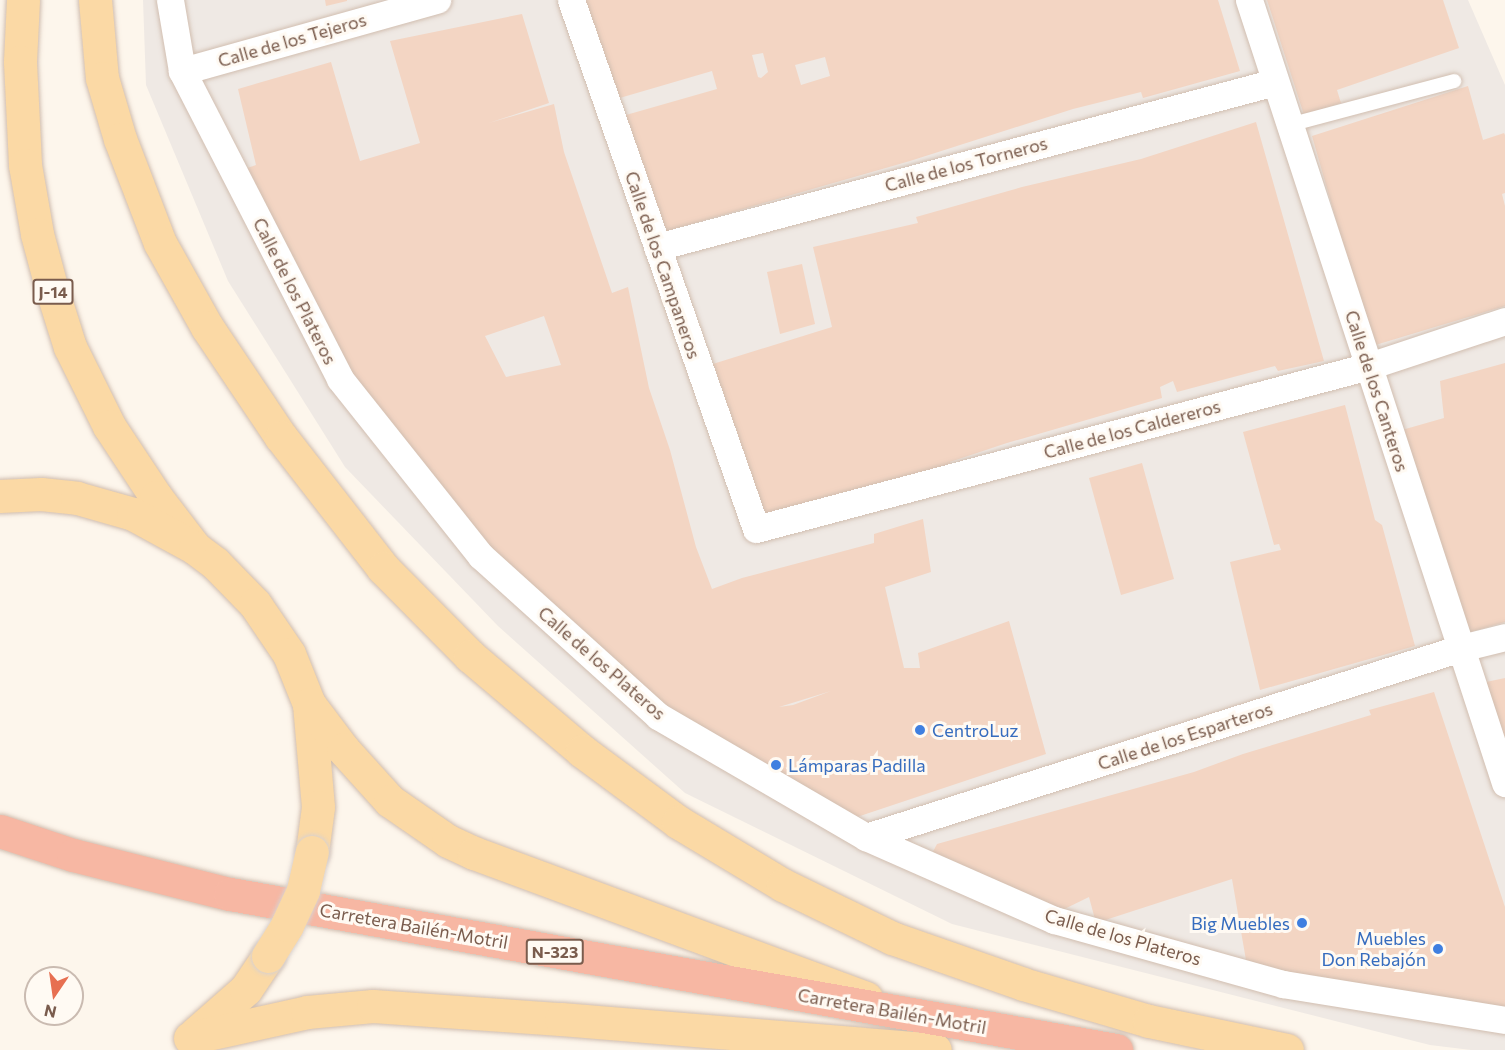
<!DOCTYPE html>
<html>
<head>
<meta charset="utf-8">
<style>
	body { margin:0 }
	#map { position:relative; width:1505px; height:1050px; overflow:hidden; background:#fdf6ec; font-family:Commissioner,sans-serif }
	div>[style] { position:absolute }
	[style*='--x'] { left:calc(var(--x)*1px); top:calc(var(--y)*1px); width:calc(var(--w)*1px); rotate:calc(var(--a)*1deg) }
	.industrial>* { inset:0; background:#efe9e4 }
	.building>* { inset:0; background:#f3d5c3 }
	.roads { filter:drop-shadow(0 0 2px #d1beb0) drop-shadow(0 0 2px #d1beb0) }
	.lane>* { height:14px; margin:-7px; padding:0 7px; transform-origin:7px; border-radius:7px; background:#fff }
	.street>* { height:27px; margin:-13.5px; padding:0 13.5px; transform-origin:13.5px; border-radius:13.5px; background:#fff }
	.primary>* { height:33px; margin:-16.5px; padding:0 16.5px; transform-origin:16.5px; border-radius:16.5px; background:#fbd9a5 }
	.highway>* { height:33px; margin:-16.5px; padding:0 16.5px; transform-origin:16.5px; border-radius:16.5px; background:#f7b7a3 }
	.bridges { filter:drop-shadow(0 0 2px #dad1cd) drop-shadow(0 0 2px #dad1cd) }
	.primary-bridge>* { height:33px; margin:-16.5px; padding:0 16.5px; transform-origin:16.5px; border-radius:16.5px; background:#fbd9a5 }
	.dots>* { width:16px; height:16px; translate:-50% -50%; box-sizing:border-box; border:3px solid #fffaf3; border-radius:50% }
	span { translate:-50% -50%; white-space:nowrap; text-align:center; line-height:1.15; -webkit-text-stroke:6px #fffaf3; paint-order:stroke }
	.shield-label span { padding:2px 4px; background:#fffaf3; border:2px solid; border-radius:4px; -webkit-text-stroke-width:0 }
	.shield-label { font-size:16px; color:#7a5c4d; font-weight:700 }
	.street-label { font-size:18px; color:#7a5c4d }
	.shop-label { font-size:18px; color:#366cbe }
	.left { translate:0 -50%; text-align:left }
	.right { translate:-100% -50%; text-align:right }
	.north { position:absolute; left:24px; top:966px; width:60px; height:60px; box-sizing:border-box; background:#fffaf3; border:2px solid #cabbb1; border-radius:50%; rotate:193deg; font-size:16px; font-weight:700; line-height:24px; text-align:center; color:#7a5c4d }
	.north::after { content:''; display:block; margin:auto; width:21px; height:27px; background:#e76f51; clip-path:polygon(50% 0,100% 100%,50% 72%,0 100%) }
</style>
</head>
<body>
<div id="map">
	<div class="industrial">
		<div style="clip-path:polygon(143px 0,1468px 0,1505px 85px,1505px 1050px,1471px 1050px,1430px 1045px,952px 924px,685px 793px,498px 626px,345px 467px,228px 281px,146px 85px)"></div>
	</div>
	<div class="building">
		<div style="clip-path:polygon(325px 0,347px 0,347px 1px,326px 6px)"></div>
		<div style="clip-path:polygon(evenodd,575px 0,1218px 0,1240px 71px,1143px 98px,1141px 92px,1073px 109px,910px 161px,653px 235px,612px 119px,717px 89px,712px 71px,606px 102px,575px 0,763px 53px,768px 72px,761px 78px,758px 77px,752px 55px,763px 53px,575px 0,825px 57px,830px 76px,801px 85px,795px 65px,825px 57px)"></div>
		<div style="clip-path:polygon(1267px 0,1443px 0,1459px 48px,1337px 90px,1341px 103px,1304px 115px)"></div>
		<div style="clip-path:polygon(evenodd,522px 14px,549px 103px,489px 123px,554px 104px,564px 152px,612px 293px,628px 287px,649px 388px,670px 450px,696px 547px,712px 589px,742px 578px,874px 543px,874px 534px,923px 519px,931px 572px,885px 587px,904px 668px,920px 668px,918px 653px,1009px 621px,1046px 754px,842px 822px,658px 716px,507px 580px,340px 379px,239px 171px,256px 165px,238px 89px,331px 62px,360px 161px,420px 143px,390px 41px,522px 14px,544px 316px,561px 365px,506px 377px,485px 336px,544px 316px,522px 14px,831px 691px,793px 705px,779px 707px,831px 691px)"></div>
		<div style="clip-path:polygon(1468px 86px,1483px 140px,1504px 133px,1505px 135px,1505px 193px,1502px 194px,1505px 206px,1505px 306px,1372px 346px,1312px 136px)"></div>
		<div style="clip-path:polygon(1256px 122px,1324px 361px,1278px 371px,1275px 366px,1177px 392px,1173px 381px,1160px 387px,1162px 398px,1007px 443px,950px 462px,951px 466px,763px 527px,700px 368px,832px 327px,813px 247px,918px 223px,916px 217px,1022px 187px,1141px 159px)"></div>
		<div style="clip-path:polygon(802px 264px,815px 324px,780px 334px,767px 272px)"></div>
		<div style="clip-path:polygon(1505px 363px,1505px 622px,1470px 632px,1402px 430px,1444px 418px,1440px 381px)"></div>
		<div style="clip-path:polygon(1345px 405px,1375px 520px,1382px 525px,1415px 646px,1260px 690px,1230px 562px,1281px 550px,1279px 544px,1274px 545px,1243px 432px)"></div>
		<div style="clip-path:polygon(1142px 463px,1174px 579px,1121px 595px,1089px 478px)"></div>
		<div style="clip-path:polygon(1505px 678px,1505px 739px,1486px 682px)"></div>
		<div style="clip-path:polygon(1434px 692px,1505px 907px,1505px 1011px,1247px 966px,1232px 879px,1096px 923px,1089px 897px,1048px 917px,927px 863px,937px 844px,1194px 772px,1243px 754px,1371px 715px,1369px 710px)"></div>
	</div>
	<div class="roads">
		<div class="lane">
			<div style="--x:1289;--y:125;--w:171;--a:-14.9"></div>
		</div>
		<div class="street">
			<div style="--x:170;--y:0;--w:72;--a:80.4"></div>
			<div style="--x:182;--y:71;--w:346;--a:62.8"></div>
			<div style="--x:340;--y:379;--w:226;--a:51.5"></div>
			<div style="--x:481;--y:556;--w:239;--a:42.1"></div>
			<div style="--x:658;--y:716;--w:241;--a:30.2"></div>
			<div style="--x:866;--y:837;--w:206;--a:23.8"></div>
			<div style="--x:1054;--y:920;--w:238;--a:15.6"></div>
			<div style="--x:1283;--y:984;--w:225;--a:9.2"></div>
			<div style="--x:571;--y:0;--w:560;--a:70.72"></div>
			<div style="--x:756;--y:529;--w:634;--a:-14.89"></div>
			<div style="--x:1369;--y:366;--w:143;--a:-18.3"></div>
			<div style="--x:1249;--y:0;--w:824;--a:71.89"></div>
			<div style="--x:182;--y:71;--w:265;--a:-15.6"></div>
			<div style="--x:657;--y:247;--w:640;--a:-14.95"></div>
			<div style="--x:866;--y:837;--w:624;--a:-17.62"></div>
			<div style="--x:1461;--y:648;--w:45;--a:-14"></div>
		</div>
		<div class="primary">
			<div style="--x:23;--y:0;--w:62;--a:92.8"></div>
			<div style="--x:20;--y:62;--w:103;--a:87.2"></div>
			<div style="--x:25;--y:165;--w:70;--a:80.1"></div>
			<div style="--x:37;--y:234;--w:58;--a:75"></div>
			<div style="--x:52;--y:290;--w:60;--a:72.5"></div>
			<div style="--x:70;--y:347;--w:88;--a:63.7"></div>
			<div style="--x:109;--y:426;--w:85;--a:56.5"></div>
			<div style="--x:156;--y:497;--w:64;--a:52.6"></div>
			<div style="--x:95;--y:0;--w:78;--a:84.9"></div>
			<div style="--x:102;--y:78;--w:64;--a:73.6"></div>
			<div style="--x:120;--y:139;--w:111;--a:69"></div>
			<div style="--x:160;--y:243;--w:96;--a:60.8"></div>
			<div style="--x:207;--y:327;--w:133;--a:56.1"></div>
			<div style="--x:281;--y:437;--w:166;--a:52.1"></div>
			<div style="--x:383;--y:568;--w:124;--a:45.3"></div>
			<div style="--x:470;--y:656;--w:147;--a:40.3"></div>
			<div style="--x:582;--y:751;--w:119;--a:36.5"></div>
			<div style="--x:678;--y:822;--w:122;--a:31"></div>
			<div style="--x:783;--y:885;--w:121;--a:25.9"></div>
			<div style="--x:892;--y:938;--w:139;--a:19.3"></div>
			<div style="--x:1023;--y:984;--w:131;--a:16.4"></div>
			<div style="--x:1149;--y:1021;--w:141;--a:11.9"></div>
			<div style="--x:0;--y:496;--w:41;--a:-2.8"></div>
			<div style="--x:41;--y:494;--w:36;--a:6"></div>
			<div style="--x:77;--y:498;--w:58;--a:15.9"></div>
			<div style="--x:133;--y:514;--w:71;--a:28.7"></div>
			<div style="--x:195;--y:548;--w:25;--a:37"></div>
			<div style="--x:215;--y:563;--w:57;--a:45.7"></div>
			<div style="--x:255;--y:604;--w:60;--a:55.8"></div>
			<div style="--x:289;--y:654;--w:54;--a:68.2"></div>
			<div style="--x:309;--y:704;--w:103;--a:85"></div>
			<div style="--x:318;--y:807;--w:45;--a:97.6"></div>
			<div style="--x:309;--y:704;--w:56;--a:52.9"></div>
			<div style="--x:343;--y:749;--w:70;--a:47.9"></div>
			<div style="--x:390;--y:801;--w:70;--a:34.6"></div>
			<div style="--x:448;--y:841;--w:29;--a:25"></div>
			<div style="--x:474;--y:853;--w:418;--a:20.3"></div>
			<div style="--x:195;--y:1034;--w:68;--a:-41.4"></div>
			<div style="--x:246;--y:989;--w:40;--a:-56"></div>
			<div style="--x:190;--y:1038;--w:120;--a:-12.5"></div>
			<div style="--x:307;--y:1012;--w:66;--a:-5.2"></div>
			<div style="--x:373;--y:1006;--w:188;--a:4"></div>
			<div style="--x:561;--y:1019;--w:375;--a:4.7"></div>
		</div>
		<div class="highway">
			<div style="--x:0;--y:831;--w:77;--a:18.2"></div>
			<div style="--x:73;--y:855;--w:162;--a:14"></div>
			<div style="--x:230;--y:894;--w:900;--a:9.99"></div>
		</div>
	</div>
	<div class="bridges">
		<div class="primary-bridge">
			<div style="--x:268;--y:956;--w:36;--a:-58"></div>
			<div style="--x:287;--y:925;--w:38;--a:-65"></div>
			<div style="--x:303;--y:890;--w:39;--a:-77"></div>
		</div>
	</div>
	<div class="dots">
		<div style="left:920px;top:730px;background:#3f7fe0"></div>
		<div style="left:776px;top:765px;background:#3f7fe0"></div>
		<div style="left:1302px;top:923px;background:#3f7fe0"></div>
		<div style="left:1438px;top:949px;background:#3f7fe0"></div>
	</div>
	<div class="shield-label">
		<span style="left:53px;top:292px">J-14</span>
		<span style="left:555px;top:952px">N-323</span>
	</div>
	<div class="street-label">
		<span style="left:292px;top:40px;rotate:-16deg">Calle de los Tejeros</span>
		<span style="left:966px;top:164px;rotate:-15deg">Calle de los Torneros</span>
		<span style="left:663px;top:265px;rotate:71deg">Calle de los Campaneros</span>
		<span style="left:295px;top:291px;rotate:63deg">Calle de los Plateros</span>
		<span style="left:1377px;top:391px;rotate:72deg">Calle de los Canteros</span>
		<span style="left:1132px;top:429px;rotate:-15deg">Calle de los Caldereros</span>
		<span style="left:602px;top:663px;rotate:41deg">Calle de los Plateros</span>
		<span style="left:1185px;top:736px;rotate:-18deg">Calle de los Esparteros</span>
		<span style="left:414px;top:926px;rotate:10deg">Carretera Bailén-Motril</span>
		<span style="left:1123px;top:937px;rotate:16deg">Calle de los Plateros</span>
		<span style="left:892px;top:1011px;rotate:10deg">Carretera Bailén-Motril</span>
	</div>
	<div class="shop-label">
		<span class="left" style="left:932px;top:730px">CentroLuz</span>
		<span class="left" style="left:788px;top:765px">Lámparas Padilla</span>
		<span class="right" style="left:1290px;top:923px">Big Muebles</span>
		<span class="right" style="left:1426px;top:949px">Muebles<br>Don Rebajón</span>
	</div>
	<div class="north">N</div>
</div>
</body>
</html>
